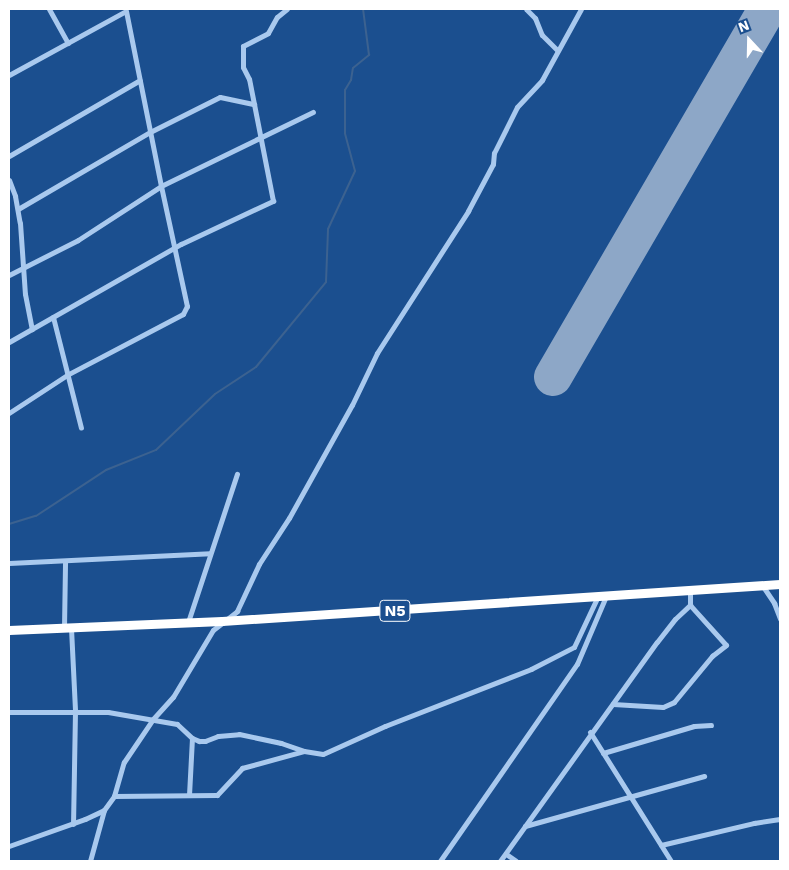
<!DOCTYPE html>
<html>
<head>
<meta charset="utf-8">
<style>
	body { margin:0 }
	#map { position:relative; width:789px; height:870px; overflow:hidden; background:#1b4f8f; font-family:"Work Sans",sans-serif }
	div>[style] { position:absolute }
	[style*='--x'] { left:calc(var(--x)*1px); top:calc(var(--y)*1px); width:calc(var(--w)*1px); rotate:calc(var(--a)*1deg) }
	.stream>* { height:2px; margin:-1px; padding:0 1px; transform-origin:1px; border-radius:1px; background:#3c6290 }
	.runway>* { height:38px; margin:-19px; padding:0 19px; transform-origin:19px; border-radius:19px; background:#8da7c7 }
	.street>* { height:5px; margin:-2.5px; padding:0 2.5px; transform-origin:2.5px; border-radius:2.5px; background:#a9c9ee }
	.highway>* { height:9px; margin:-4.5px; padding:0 4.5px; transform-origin:4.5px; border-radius:4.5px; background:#fff }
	span { translate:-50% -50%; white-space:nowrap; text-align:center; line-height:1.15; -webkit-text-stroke:4px #1b4f8f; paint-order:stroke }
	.shield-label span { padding:1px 4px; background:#1b4f8f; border:1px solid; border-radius:4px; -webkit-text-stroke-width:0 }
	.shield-label { font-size:16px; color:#fff; font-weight:700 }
	.frame { position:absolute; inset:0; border:10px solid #fff; pointer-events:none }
	.north { position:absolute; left:724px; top:15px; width:50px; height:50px; -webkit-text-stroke:4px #1b4f8f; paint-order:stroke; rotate:339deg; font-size:14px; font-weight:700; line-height:20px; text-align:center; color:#fff }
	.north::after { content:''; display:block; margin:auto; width:18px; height:22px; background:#fff; clip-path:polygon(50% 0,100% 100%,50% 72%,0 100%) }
</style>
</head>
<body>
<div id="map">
	<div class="stream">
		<div style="--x:9;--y:524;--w:28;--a:-17"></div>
		<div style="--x:36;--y:516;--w:84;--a:-33.3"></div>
		<div style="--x:106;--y:470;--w:54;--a:-21.8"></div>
		<div style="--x:156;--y:450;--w:81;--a:-43.5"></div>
		<div style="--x:215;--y:394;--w:49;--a:-33.4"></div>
		<div style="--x:256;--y:367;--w:110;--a:-50.5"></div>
		<div style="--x:326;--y:282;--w:53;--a:-87.8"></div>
		<div style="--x:328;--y:229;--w:64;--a:-65"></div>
		<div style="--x:355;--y:171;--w:39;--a:-105"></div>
		<div style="--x:345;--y:133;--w:43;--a:-90"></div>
		<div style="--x:345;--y:90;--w:12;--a:-59"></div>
		<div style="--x:351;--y:80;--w:12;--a:-81"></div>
		<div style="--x:353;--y:68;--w:21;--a:-39"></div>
		<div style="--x:369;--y:55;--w:46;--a:-97.4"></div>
	</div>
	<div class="runway">
		<div style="--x:553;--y:377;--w:426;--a:-59.8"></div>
	</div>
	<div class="street">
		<div style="--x:49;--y:9;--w:39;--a:61"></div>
		<div style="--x:526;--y:9;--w:13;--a:45"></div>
		<div style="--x:535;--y:18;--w:18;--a:68"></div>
		<div style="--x:542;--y:35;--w:21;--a:45"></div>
		<div style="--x:9;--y:75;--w:133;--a:-28.7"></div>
		<div style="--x:126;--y:11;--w:178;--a:78.7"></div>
		<div style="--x:161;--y:186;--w:123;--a:77.8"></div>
		<div style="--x:187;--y:306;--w:9;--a:117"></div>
		<div style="--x:183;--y:314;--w:131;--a:152.3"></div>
		<div style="--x:67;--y:375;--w:69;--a:146.8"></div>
		<div style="--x:9;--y:156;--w:151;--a:-30.1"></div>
		<div style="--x:9;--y:180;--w:17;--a:69"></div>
		<div style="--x:15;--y:196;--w:27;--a:80"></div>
		<div style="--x:20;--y:223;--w:71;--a:86"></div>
		<div style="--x:25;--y:294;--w:36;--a:79"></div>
		<div style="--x:18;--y:209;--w:153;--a:-30.3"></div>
		<div style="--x:150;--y:132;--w:78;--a:-26.6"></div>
		<div style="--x:220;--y:97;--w:35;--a:12"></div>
		<div style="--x:9;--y:275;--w:77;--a:-26.9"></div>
		<div style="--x:78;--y:240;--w:99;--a:-33"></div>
		<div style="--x:161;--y:186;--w:169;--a:-26"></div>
		<div style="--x:53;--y:317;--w:114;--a:75.8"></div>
		<div style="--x:9;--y:342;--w:198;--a:-29.7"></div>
		<div style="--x:181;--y:244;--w:102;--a:-25.1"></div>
		<div style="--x:273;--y:201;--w:124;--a:-101.1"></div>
		<div style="--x:249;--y:79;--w:13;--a:-117"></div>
		<div style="--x:243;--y:67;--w:21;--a:-90"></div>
		<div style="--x:243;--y:46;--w:28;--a:-27"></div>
		<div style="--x:268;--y:33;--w:18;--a:-61"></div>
		<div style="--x:277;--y:17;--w:13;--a:-39"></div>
		<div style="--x:9;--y:563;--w:201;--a:-2.8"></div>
		<div style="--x:762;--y:585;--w:22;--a:56"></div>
		<div style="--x:774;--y:603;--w:17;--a:69"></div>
		<div style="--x:188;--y:622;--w:156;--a:-71.7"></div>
		<div style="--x:64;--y:628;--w:67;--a:-89.1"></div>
		<div style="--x:71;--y:628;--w:83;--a:87.2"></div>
		<div style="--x:75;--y:711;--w:113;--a:91"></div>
		<div style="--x:613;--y:704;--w:50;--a:3.4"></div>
		<div style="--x:663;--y:707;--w:12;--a:-24"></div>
		<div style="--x:674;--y:702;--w:60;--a:-50.4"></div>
		<div style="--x:712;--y:656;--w:18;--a:-38"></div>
		<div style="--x:726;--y:645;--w:54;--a:-132"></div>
		<div style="--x:9;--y:712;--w:99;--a:0"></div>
		<div style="--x:108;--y:712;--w:70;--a:9.9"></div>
		<div style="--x:177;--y:724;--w:21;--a:43"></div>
		<div style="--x:192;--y:738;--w:8;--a:23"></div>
		<div style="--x:199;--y:741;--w:6;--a:0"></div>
		<div style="--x:205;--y:741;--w:14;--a:-21"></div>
		<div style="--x:218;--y:736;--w:21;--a:-5"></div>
		<div style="--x:239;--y:734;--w:43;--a:12.1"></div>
		<div style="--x:281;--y:743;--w:24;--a:19"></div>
		<div style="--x:304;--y:751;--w:19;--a:9"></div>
		<div style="--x:323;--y:754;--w:68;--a:-24.3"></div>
		<div style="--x:385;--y:726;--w:157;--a:-21.3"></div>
		<div style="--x:531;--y:669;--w:48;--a:-27.1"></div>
		<div style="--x:574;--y:647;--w:56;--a:-64.8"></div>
		<div style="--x:590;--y:732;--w:152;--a:57.9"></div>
		<div style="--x:603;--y:753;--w:95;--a:-16.5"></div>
		<div style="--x:694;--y:726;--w:17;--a:-3"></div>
		<div style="--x:189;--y:795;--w:57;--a:-87"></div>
		<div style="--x:114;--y:796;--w:103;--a:-0.6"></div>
		<div style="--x:217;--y:795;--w:37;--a:-47"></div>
		<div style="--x:242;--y:768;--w:64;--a:-15.3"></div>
		<div style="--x:525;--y:826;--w:186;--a:-15.6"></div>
		<div style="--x:661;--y:845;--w:96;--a:-13.3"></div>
		<div style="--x:754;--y:823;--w:26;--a:-9"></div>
		<div style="--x:9;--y:846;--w:81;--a:-19.6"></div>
		<div style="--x:85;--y:819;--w:21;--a:-25"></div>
		<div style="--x:104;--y:810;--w:17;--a:-54"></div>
		<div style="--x:114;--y:796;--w:35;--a:-74"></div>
		<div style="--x:124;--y:762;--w:52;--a:-56"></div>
		<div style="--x:153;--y:719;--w:30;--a:-48"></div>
		<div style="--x:173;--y:697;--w:78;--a:-59.2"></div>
		<div style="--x:213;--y:630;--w:31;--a:-38"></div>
		<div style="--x:237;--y:611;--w:52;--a:-64.9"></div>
		<div style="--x:259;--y:564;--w:55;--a:-56.9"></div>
		<div style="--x:289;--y:518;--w:129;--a:-60.9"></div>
		<div style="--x:352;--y:405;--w:58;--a:-64.3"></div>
		<div style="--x:377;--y:353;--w:169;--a:-57.3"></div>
		<div style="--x:468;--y:211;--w:53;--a:-62"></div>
		<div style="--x:493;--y:164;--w:11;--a:-85"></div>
		<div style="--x:494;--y:153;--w:51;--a:-63.4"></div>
		<div style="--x:517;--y:107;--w:37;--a:-47"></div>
		<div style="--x:542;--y:80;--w:81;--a:-61.2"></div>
		<div style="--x:506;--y:854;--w:12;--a:35"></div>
		<div style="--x:90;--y:861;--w:53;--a:-74.6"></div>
		<div style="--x:440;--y:861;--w:240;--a:-55.2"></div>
		<div style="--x:577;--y:664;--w:74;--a:-66.9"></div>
		<div style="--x:500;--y:861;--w:269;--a:-54.4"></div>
		<div style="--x:657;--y:642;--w:29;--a:-52"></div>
		<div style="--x:675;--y:619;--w:21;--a:-43"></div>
		<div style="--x:690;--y:605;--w:15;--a:-90"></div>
	</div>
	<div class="highway">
		<div style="--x:9;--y:630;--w:213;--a:-2.4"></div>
		<div style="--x:222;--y:621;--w:559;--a:-3.79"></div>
	</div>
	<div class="shield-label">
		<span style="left:395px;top:611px">N5</span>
	</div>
	<div class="frame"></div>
	<div class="north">N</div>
</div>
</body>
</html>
